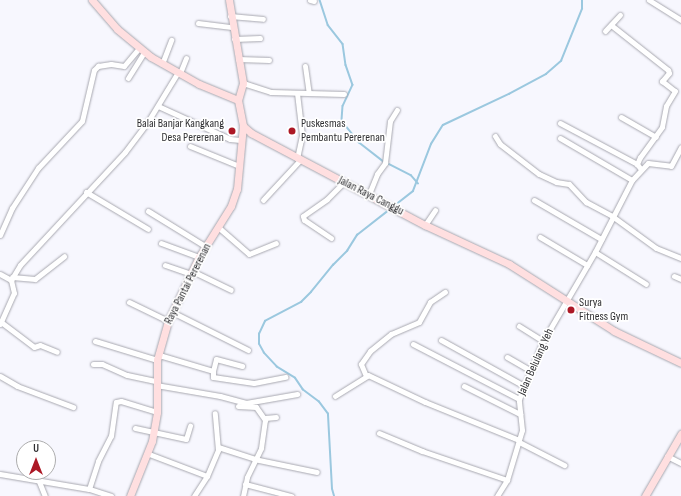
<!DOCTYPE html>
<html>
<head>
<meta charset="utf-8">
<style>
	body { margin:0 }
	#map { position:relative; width:681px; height:496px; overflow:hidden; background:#f7f7fe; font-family:"Sofia Sans Condensed",sans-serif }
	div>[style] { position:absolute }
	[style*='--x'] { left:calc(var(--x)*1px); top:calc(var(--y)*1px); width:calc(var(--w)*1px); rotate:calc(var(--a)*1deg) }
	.stream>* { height:1.5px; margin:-0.75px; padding:0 0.75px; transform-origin:0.75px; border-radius:0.75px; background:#9bc8df }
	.roads { filter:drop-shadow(0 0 1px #a8a8b0) drop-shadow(0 0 1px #a8a8b0) }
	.street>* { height:5px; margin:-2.5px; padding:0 2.5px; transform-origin:2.5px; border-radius:2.5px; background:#fff }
	.secondary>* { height:7px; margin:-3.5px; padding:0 3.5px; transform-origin:3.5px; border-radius:3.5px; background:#ffdfe0 }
	.dots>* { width:11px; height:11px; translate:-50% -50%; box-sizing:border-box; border:2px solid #fff; border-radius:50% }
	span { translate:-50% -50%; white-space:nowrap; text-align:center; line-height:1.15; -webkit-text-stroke:3.5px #fff; paint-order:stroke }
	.poi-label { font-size:12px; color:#2f2f32 }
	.right { translate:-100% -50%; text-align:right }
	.left { translate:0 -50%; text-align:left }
	.street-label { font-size:12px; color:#2f2f32 }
	.north { position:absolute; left:16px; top:440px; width:40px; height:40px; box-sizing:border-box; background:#fff; border:1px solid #acacad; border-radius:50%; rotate:0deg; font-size:11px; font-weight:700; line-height:16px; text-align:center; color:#2f2f32 }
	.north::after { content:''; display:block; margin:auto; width:14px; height:18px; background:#ac1825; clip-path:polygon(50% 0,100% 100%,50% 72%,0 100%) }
</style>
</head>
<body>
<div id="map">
	<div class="stream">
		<div style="--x:320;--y:0;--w:26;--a:72"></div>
		<div style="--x:328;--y:25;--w:24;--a:52"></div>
		<div style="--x:343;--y:44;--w:21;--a:82"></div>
		<div style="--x:346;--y:65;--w:21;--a:71"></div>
		<div style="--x:353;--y:85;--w:23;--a:115"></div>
		<div style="--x:343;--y:106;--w:15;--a:94"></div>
		<div style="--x:342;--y:121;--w:28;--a:51"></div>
		<div style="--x:360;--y:143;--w:29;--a:38"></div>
		<div style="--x:387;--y:163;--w:27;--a:27"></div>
		<div style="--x:411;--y:175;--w:11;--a:49"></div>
		<div style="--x:394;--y:206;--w:24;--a:-38"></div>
		<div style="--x:413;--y:191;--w:50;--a:-69"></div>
		<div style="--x:431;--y:144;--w:22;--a:-58"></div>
		<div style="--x:443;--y:125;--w:73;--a:-25.2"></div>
		<div style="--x:509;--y:94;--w:42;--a:-28.4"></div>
		<div style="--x:546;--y:74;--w:20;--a:-41"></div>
		<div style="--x:561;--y:61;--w:56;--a:-68"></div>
		<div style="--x:582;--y:9;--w:9;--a:-90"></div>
		<div style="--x:334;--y:496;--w:7;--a:-106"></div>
		<div style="--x:332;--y:489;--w:75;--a:-93.1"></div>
		<div style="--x:328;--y:414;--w:15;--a:-127"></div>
		<div style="--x:319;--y:402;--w:20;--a:-143"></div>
		<div style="--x:303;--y:390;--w:14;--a:-124"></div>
		<div style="--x:295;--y:378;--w:21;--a:-149"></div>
		<div style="--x:277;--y:367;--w:19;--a:-133"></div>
		<div style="--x:264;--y:353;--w:10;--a:-119"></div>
		<div style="--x:259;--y:344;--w:10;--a:-90"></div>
		<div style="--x:259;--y:334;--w:14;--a:-65"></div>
		<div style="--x:265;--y:321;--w:41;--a:-27.8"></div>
		<div style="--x:301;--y:302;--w:14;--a:-45"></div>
		<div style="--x:311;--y:292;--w:35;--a:-51"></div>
		<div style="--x:333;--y:265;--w:20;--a:-45"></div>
		<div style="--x:347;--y:251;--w:19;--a:-58"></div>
		<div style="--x:357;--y:235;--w:41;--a:-38"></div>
	</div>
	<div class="roads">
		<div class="street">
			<div style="--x:310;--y:0;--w:4;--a:14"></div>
			<div style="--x:649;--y:0;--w:38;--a:32"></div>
			<div style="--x:230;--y:16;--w:33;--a:5"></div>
			<div style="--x:198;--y:23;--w:34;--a:7"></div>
			<div style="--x:611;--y:25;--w:73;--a:38.3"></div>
			<div style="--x:668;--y:70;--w:3;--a:72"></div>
			<div style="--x:669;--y:73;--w:11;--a:131"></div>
			<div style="--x:662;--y:81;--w:16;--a:38"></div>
			<div style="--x:675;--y:91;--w:17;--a:121"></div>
			<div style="--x:666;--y:106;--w:21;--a:101"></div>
			<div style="--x:662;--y:127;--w:37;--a:126"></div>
			<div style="--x:640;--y:157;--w:8;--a:113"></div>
			<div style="--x:637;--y:164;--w:5;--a:53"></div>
			<div style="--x:605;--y:31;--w:22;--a:-47"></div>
			<div style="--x:234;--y:39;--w:26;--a:-2"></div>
			<div style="--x:238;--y:59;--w:31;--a:2"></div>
			<div style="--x:162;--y:64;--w:26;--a:-69"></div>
			<div style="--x:305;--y:66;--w:27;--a:82"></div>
			<div style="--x:180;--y:73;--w:16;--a:-68"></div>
			<div style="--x:128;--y:78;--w:31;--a:-58"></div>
			<div style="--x:243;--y:83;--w:29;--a:18"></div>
			<div style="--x:271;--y:92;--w:73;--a:1.6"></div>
			<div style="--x:297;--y:93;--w:42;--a:83.2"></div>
			<div style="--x:302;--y:135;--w:24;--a:102"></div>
			<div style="--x:158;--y:106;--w:79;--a:24.6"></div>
			<div style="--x:230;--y:139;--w:10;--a:6"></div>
			<div style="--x:621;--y:117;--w:40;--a:29.7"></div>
			<div style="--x:560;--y:123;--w:87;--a:28"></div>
			<div style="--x:495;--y:136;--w:9;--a:58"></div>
			<div style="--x:500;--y:144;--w:49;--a:37.6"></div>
			<div style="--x:539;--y:174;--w:19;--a:25"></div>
			<div style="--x:556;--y:182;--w:13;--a:9"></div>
			<div style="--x:569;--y:184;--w:25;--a:47"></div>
			<div style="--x:586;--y:202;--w:30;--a:28"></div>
			<div style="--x:612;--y:216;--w:54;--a:36"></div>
			<div style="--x:656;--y:248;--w:27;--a:22"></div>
			<div style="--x:560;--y:138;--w:83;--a:30.3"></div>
			<div style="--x:190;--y:146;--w:53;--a:22.2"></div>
			<div style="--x:86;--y:192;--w:72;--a:30.8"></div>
			<div style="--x:369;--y:194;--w:22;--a:-68"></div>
			<div style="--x:377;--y:174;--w:14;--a:-54"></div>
			<div style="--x:385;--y:163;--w:42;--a:-83.2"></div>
			<div style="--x:390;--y:121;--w:13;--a:-58"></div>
			<div style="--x:263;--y:200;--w:54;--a:-47.2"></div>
			<div style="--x:534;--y:200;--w:78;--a:30.2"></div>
			<div style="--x:148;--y:211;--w:67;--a:31.6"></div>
			<div style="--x:425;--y:225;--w:18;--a:-56"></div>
			<div style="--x:218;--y:227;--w:41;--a:41.1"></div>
			<div style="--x:249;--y:254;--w:29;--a:-22"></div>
			<div style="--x:0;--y:235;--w:30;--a:-66"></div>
			<div style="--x:12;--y:208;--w:48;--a:-57"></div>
			<div style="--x:38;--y:168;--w:64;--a:-46.9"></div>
			<div style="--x:82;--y:121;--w:52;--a:-76.8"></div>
			<div style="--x:94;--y:70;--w:6;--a:-45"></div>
			<div style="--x:98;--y:66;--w:13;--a:-9"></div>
			<div style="--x:111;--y:64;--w:13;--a:9"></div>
			<div style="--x:124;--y:66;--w:23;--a:-50"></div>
			<div style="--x:540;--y:237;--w:55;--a:30.8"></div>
			<div style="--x:331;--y:238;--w:32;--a:-146"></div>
			<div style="--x:304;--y:220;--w:4;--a:-104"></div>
			<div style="--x:303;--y:216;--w:29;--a:-35"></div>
			<div style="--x:327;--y:199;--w:24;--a:-45"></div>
			<div style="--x:161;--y:243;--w:40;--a:20.2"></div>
			<div style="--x:595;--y:252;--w:60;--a:32.1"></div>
			<div style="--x:165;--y:265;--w:28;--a:19"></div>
			<div style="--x:192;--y:271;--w:43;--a:26"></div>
			<div style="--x:0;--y:274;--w:13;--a:29"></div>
			<div style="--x:674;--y:276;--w:8;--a:23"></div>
			<div style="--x:12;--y:277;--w:23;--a:5"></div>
			<div style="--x:35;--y:279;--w:37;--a:-38"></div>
			<div style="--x:129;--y:302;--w:43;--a:26"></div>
			<div style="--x:172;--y:312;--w:85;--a:26.6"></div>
			<div style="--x:1;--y:322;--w:41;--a:37.1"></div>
			<div style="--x:34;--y:347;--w:6;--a:-18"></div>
			<div style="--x:40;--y:345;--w:18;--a:22"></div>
			<div style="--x:0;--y:324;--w:34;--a:-66"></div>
			<div style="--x:14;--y:293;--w:13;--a:-103"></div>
			<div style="--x:11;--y:280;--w:17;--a:-59"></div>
			<div style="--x:20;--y:265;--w:154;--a:-47.1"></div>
			<div style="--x:125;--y:152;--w:36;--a:-53"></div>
			<div style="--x:147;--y:123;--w:60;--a:-58.7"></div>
			<div style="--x:519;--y:326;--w:28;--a:32"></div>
			<div style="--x:441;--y:340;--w:95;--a:29"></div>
			<div style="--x:95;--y:341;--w:65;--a:17"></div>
			<div style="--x:413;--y:344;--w:119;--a:27.4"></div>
			<div style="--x:159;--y:355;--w:56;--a:16.5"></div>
			<div style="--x:213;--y:371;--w:12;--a:-76"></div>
			<div style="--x:216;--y:359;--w:27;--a:15"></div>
			<div style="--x:507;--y:357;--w:28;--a:30"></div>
			<div style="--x:93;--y:364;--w:9;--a:0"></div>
			<div style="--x:102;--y:364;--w:27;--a:24"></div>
			<div style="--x:127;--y:375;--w:30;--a:12"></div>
			<div style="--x:213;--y:371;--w:6;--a:90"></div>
			<div style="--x:213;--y:377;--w:41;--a:8.3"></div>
			<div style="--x:254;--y:383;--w:32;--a:-11"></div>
			<div style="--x:0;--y:376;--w:20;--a:30"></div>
			<div style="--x:17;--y:386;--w:60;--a:20.6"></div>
			<div style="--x:366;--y:376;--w:13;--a:-113"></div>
			<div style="--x:361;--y:364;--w:16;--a:-55"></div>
			<div style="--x:370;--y:351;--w:27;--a:-39"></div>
			<div style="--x:391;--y:334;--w:30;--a:-23"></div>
			<div style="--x:419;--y:322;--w:23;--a:-61"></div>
			<div style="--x:430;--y:302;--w:18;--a:-34"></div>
			<div style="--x:156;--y:385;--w:65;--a:9.8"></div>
			<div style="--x:220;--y:396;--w:27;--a:15"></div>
			<div style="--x:246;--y:403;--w:52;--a:-10"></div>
			<div style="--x:464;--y:386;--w:63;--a:26.6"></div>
			<div style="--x:335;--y:396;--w:39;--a:-32"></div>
			<div style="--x:368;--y:375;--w:63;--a:25.3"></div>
			<div style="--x:425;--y:402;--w:101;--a:22"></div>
			<div style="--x:238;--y:406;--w:18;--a:3"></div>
			<div style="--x:256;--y:407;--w:16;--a:55"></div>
			<div style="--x:135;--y:428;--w:52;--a:12.2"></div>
			<div style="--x:186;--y:439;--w:14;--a:-73"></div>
			<div style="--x:379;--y:433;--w:47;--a:22.7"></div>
			<div style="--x:422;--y:451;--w:90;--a:18.8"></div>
			<div style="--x:519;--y:442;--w:51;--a:27.1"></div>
			<div style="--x:218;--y:447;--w:38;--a:18"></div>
			<div style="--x:254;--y:459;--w:64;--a:11.7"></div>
			<div style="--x:149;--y:454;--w:62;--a:20.8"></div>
			<div style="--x:667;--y:456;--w:16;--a:27"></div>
			<div style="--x:0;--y:474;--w:90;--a:9.6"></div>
			<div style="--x:38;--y:479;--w:18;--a:68"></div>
			<div style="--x:245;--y:484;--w:48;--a:14.6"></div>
			<div style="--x:111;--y:496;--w:23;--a:-162"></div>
			<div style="--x:89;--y:489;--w:29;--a:-72"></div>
			<div style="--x:98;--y:461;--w:28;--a:-63"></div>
			<div style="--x:111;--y:436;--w:34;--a:-82"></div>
			<div style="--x:116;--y:402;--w:5;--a:-11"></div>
			<div style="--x:121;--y:401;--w:38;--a:17"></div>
			<div style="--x:194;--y:496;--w:24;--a:-57"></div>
			<div style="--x:207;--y:476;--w:28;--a:-67"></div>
			<div style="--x:218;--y:450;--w:37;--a:-95"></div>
			<div style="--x:243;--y:496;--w:19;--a:-78"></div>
			<div style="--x:247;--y:477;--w:32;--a:-64"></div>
			<div style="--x:261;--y:448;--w:30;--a:-82"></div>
			<div style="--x:265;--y:418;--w:11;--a:-5"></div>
			<div style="--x:497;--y:496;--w:19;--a:-58"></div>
			<div style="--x:507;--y:480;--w:52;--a:-73.3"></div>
			<div style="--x:522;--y:430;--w:31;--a:-96"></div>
			<div style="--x:519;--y:399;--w:63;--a:-67.5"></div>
			<div style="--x:543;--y:341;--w:103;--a:-59.7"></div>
			<div style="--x:595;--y:252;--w:81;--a:-62.8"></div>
			<div style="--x:632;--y:180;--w:23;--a:-47"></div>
			<div style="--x:648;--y:163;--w:23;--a:7"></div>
			<div style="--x:671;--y:166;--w:21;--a:-62"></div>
		</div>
		<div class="secondary">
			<div style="--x:92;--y:0;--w:38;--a:49"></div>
			<div style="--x:117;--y:29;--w:44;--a:39.5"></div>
			<div style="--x:151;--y:57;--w:55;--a:29.4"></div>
			<div style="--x:199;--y:84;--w:42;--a:22.3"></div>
			<div style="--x:238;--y:100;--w:26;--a:79"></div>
			<div style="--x:243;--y:126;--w:11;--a:41"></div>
			<div style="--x:251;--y:133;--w:197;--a:27.9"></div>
			<div style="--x:425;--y:225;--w:93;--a:24.9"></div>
			<div style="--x:509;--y:264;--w:125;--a:32.5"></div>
			<div style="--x:614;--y:331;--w:74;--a:25.5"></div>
			<div style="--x:229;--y:0;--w:84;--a:80.4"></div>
			<div style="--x:243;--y:83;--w:18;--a:106"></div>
			<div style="--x:130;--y:496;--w:59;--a:-68.2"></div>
			<div style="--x:152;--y:441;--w:29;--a:-80"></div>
			<div style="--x:157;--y:412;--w:52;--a:-90"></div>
			<div style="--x:157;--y:360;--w:41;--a:-74.2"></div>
			<div style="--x:168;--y:321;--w:71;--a:-64.2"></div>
			<div style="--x:199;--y:257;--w:60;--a:-57.9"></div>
			<div style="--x:231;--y:206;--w:18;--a:-71"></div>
			<div style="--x:237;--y:189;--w:63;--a:-84.6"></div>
			<div style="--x:645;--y:496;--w:72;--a:-59.9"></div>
		</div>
	</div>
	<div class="dots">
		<div style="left:232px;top:131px;background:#ac1825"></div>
		<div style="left:292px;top:131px;background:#ac1825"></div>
		<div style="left:571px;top:310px;background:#ac1825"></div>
	</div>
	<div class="poi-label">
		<span class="right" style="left:224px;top:131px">Balai Banjar Kangkang<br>Desa Pererenan</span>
		<span class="left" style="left:301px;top:131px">Puskesmas<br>Pembantu Pererenan</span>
		<span class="left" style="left:579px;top:310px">Surya<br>Fitness Gym</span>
	</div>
	<div class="street-label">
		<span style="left:371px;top:196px;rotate:27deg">Jalan Raya Canggu</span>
		<span style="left:188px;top:284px;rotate:-63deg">Raya Pantai Pererenan</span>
		<span style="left:536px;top:362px;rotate:-66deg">Jalan Belulang Yeh</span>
	</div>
	<div class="north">U</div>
</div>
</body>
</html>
